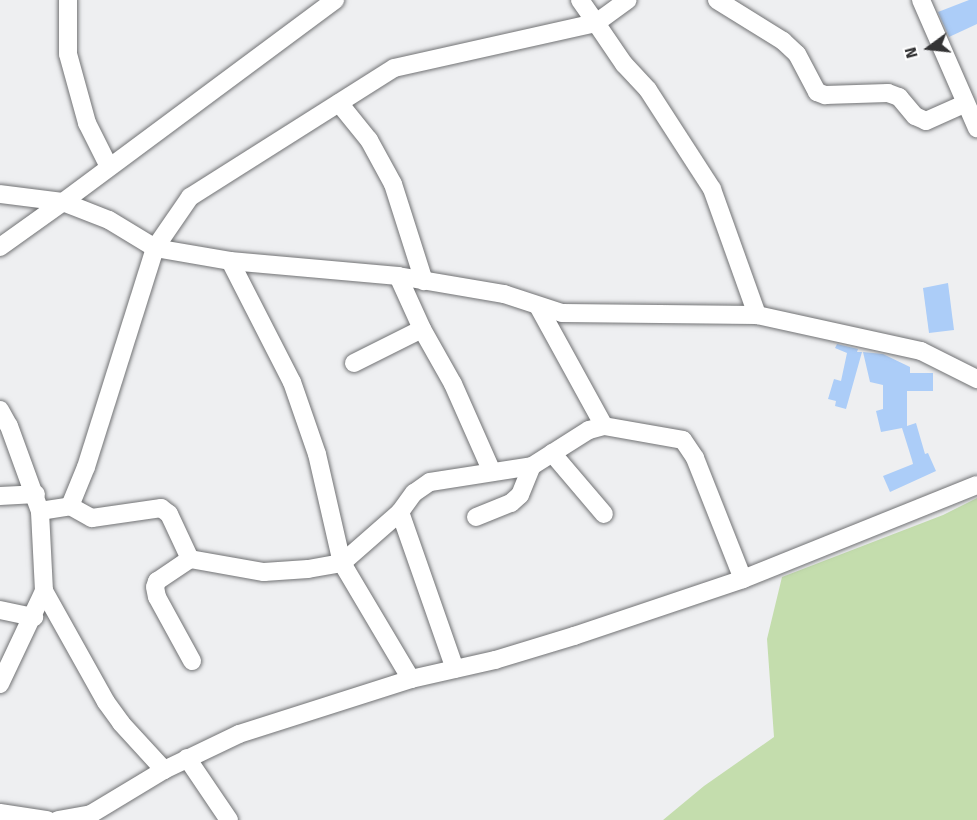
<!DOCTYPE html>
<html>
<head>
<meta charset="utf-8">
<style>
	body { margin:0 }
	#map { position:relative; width:977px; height:820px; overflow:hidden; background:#eeeff1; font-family:"Fira Sans",sans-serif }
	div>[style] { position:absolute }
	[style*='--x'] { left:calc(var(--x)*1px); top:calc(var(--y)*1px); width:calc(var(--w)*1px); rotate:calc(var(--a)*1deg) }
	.green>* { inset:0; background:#c4ddad }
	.building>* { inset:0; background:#accdf8 }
	.roads { filter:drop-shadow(0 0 2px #717274) drop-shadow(0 0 2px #717274) }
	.street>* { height:18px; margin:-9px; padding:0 9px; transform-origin:9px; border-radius:9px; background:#fff }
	span { translate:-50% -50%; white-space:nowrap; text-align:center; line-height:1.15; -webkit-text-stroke:6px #fff; paint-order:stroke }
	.north { position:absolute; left:899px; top:18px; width:60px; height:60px; -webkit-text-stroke:4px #fff; paint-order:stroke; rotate:255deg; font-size:16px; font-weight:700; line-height:24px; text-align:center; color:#343435 }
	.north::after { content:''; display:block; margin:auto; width:21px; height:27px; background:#343435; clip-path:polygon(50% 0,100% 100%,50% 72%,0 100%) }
</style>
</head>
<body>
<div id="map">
	<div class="green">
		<div style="clip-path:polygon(977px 498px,977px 820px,663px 820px,704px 786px,774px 737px,767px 639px,782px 577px,943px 515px)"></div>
	</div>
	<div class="building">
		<div style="clip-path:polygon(969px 0,977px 0,977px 24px,949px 37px,938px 12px)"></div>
		<div style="clip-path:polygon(948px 283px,954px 330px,929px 333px,923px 288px)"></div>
		<div style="clip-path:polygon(837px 344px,858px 349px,857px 352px,862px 352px,846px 409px,835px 406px,836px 401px,828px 399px,834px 379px,841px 381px,847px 353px,835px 348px)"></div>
		<div style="clip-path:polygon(863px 352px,883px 354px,910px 367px,910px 373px,933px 373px,933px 391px,907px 391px,907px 426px,916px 423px,925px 454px,928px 453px,936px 471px,890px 492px,883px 476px,913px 464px,912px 460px,902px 428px,881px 432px,876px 411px,883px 409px,883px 385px,870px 382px)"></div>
	</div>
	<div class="roads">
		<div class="street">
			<div style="--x:68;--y:0;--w:54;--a:90"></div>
			<div style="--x:68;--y:54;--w:72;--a:74.6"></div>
			<div style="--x:87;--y:123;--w:49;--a:63.4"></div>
			<div style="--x:580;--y:0;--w:28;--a:55"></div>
			<div style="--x:596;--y:23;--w:39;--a:-36"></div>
			<div style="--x:717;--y:0;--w:78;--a:31.8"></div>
			<div style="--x:783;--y:41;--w:19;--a:43"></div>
			<div style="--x:797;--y:54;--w:43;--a:62.2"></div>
			<div style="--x:817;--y:92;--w:9;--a:21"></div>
			<div style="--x:825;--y:95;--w:63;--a:-1.8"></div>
			<div style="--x:888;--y:93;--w:12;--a:20"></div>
			<div style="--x:899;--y:97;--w:25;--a:50"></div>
			<div style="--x:915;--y:116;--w:12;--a:24"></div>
			<div style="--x:926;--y:121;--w:42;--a:-24.1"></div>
			<div style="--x:921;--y:0;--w:140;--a:66.4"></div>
			<div style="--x:339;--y:103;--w:48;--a:51"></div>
			<div style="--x:369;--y:140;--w:50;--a:61.4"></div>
			<div style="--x:393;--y:184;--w:102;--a:72.3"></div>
			<div style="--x:0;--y:194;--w:64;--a:7.2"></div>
			<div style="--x:63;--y:202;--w:339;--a:-36.6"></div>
			<div style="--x:0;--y:247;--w:77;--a:-35.5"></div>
			<div style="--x:63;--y:202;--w:49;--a:21.4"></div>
			<div style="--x:109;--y:220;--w:54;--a:31.3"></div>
			<div style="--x:155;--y:248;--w:76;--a:9.8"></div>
			<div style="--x:230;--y:261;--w:169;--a:5.1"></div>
			<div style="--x:398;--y:276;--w:108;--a:9.6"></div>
			<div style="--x:504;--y:294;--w:61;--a:18.1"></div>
			<div style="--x:562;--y:313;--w:195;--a:0.6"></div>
			<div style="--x:757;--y:315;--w:168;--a:12.4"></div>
			<div style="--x:921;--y:351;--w:63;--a:26.6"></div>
			<div style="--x:230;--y:261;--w:136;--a:62.9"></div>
			<div style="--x:292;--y:382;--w:76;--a:70.9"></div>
			<div style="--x:317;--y:454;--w:112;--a:77.1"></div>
			<div style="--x:342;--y:563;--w:135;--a:59.3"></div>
			<div style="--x:398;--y:276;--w:58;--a:65.6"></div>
			<div style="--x:422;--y:329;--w:63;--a:60.6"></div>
			<div style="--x:453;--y:384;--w:96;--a:66.1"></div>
			<div style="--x:538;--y:306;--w:137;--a:61.2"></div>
			<div style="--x:354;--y:363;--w:76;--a:-26.6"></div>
			<div style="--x:0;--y:410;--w:18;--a:61"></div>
			<div style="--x:9;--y:426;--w:90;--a:70"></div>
			<div style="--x:552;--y:453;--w:80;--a:49.6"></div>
			<div style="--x:0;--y:496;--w:36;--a:-3"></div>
			<div style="--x:70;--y:506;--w:25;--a:29"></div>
			<div style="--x:92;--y:518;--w:70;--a:-8.2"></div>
			<div style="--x:161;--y:508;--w:10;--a:37"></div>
			<div style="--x:169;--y:514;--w:50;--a:65"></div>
			<div style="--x:190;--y:559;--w:75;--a:10"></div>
			<div style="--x:264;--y:572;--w:44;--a:-3.9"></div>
			<div style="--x:308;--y:569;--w:35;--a:-10"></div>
			<div style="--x:342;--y:563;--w:77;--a:-41.3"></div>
			<div style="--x:400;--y:512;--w:24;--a:-54"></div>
			<div style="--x:414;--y:493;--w:19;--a:-35"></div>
			<div style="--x:430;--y:482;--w:103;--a:-8.9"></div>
			<div style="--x:532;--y:466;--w:67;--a:-32.3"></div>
			<div style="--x:589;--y:430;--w:16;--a:-15"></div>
			<div style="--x:604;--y:426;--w:80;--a:10"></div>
			<div style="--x:683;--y:440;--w:22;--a:56"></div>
			<div style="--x:695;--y:458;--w:130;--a:68.4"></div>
			<div style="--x:400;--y:512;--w:166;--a:70.7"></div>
			<div style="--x:476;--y:517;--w:38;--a:-22"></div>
			<div style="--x:511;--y:503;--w:12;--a:-42"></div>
			<div style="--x:520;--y:495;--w:31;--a:-68"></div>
			<div style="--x:190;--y:559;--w:40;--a:146"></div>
			<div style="--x:157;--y:581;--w:6;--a:108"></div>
			<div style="--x:155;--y:587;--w:10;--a:79"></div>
			<div style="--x:157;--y:597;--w:73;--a:61.3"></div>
			<div style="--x:44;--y:591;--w:127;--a:60.8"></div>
			<div style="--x:106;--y:702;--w:26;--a:54"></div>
			<div style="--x:121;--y:723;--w:64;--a:47.5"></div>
			<div style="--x:0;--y:610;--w:35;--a:12"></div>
			<div style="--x:0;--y:684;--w:103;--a:-64.7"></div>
			<div style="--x:44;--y:591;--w:80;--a:-92.9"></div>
			<div style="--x:40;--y:511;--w:30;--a:-9"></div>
			<div style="--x:70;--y:506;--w:42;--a:-67.7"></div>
			<div style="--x:86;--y:467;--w:230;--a:-72.5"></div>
			<div style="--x:155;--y:248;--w:62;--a:-55.5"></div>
			<div style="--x:190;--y:197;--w:241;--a:-32.3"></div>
			<div style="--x:394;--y:68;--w:207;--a:-12.6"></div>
			<div style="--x:596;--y:23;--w:50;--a:55.7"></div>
			<div style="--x:624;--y:64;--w:35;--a:47"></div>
			<div style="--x:648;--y:90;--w:118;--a:57.1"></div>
			<div style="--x:712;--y:189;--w:134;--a:70.3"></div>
			<div style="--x:187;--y:758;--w:75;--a:55.9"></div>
			<div style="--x:0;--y:813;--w:48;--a:8.5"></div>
			<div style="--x:58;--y:820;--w:34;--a:-10"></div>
			<div style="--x:91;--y:814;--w:85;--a:-31.1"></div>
			<div style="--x:164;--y:770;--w:83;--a:-25.6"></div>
			<div style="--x:239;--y:734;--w:181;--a:-17.7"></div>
			<div style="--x:411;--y:679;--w:86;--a:-12.7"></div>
			<div style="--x:495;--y:660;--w:83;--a:-16.9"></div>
			<div style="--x:574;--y:636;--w:178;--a:-18.6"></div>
			<div style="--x:743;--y:579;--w:252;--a:-21.9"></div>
		</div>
	</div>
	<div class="north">N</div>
</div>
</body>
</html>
